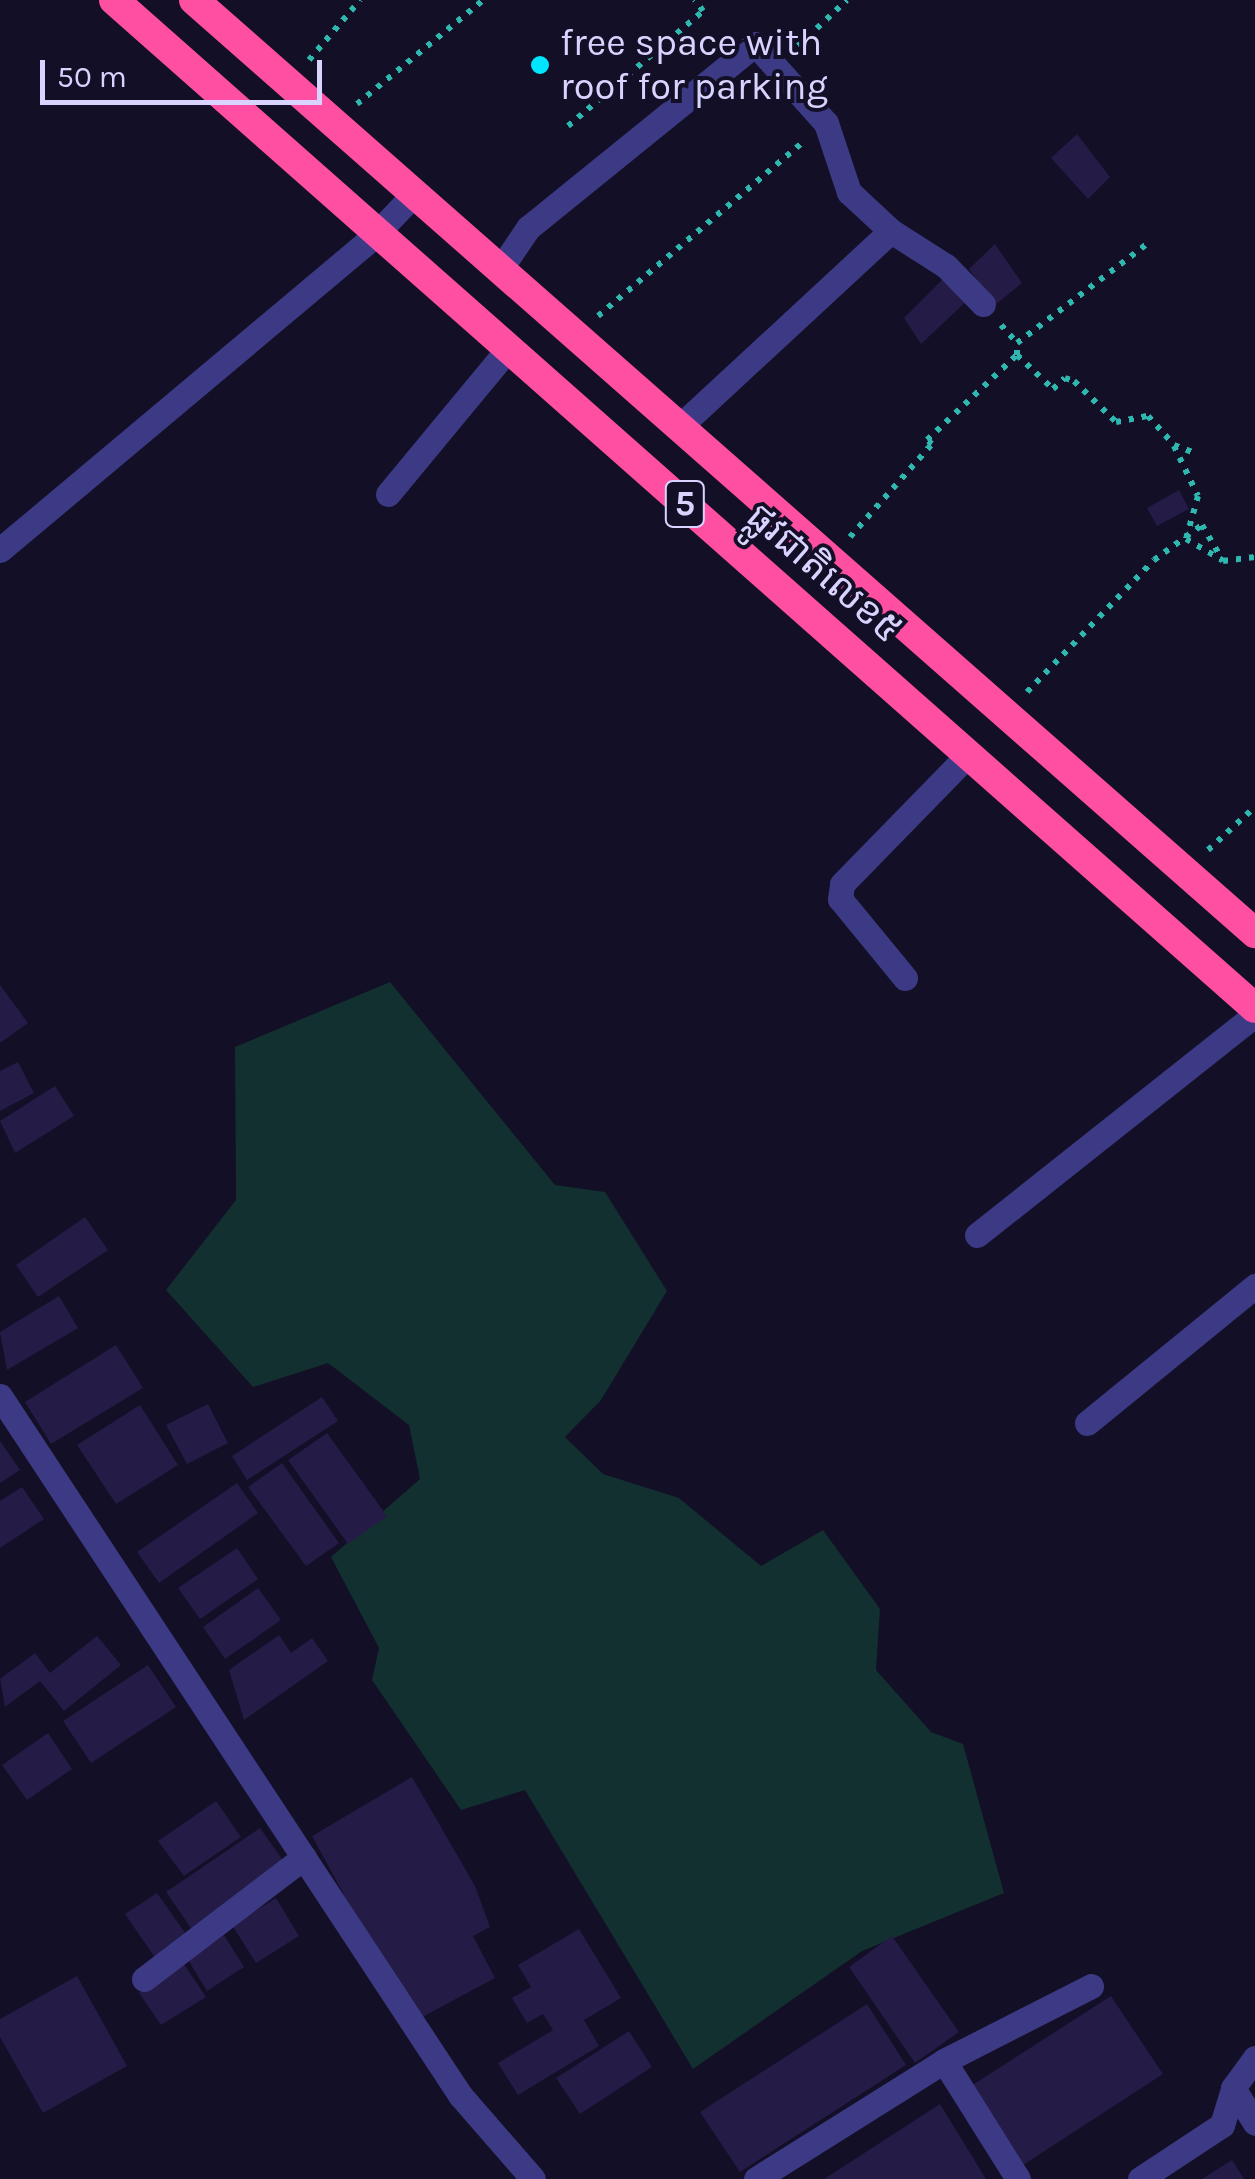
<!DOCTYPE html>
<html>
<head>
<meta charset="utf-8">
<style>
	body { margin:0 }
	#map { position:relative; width:1255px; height:2179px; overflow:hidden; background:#130f26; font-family:Karla,"Noto Sans Khmer",sans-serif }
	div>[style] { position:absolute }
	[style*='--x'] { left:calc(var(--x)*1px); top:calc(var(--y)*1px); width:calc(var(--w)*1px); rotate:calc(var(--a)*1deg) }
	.green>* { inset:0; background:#12302f }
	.building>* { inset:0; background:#241b47 }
	.path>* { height:6px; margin-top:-3px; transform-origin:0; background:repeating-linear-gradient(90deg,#2fb8b0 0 5px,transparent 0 13px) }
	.minor>* { height:25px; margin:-12.5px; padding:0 12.5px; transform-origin:12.5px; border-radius:12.5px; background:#3d3a85 }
	.highway>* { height:30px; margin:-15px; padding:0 15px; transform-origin:15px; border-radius:15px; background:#ff4fa3 }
	.dots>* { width:28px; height:28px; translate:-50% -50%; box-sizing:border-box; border:5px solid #130f26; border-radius:50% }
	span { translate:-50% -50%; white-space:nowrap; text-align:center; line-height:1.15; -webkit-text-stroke:8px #130f26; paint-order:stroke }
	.shield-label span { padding:2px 8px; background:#130f26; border:2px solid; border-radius:8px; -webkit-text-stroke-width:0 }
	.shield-label { font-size:35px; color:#d9d4ff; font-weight:700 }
	.poi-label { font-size:38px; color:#d9d4ff }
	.left { translate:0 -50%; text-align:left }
	.street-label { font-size:38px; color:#d9d4ff }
	.scale { position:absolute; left:40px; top:60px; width:282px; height:45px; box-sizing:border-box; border:5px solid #d9d4ff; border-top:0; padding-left:12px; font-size:30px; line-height:35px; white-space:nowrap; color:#d9d4ff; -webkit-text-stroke:8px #130f26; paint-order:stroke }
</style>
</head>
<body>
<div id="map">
	<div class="green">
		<div style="clip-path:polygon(390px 982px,555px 1185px,605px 1192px,667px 1291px,601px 1400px,565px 1437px,603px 1474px,679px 1498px,761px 1566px,823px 1530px,880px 1609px,876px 1670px,931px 1732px,963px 1744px,1004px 1893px,862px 1951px,693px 2069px,525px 1790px,461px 1810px,372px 1680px,379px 1648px,331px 1557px,420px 1479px,409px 1425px,328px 1363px,253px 1387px,166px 1290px,236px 1200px,235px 1047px)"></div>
	</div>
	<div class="building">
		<div style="clip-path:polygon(1077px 134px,1110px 177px,1088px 199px,1051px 158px)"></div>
		<div style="clip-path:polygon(995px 244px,1022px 283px,995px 305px,969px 269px)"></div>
		<div style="clip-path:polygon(949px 273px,971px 297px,921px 344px,904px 318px)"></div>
		<div style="clip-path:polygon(1179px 490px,1189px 509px,1157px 526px,1147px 508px)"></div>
		<div style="clip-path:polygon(0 985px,28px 1023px,0 1043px)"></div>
		<div style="clip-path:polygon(18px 1062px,34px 1093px,0 1111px,0 1071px)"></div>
		<div style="clip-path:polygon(55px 1086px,74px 1116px,15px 1153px,0 1121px)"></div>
		<div style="clip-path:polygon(85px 1217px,108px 1250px,38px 1297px,16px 1265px)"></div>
		<div style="clip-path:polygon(59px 1296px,78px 1328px,7px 1370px,0 1332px)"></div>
		<div style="clip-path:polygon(116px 1345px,143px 1388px,51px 1444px,25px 1402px)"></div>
		<div style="clip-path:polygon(322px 1397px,338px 1421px,247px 1480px,232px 1456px)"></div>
		<div style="clip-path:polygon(208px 1404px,228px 1443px,187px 1464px,166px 1425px)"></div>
		<div style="clip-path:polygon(140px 1405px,178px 1465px,116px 1504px,77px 1445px)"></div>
		<div style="clip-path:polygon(327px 1433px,387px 1516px,348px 1544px,288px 1460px)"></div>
		<div style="clip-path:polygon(0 1441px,20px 1470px,0 1483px)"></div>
		<div style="clip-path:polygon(282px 1463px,339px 1543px,306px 1566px,248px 1487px)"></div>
		<div style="clip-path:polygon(237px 1483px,258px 1513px,159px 1583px,137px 1552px)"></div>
		<div style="clip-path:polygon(22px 1487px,44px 1519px,0 1548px,0 1501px)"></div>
		<div style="clip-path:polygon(237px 1548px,258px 1579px,200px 1619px,178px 1588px)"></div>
		<div style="clip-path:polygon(258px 1588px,281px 1620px,225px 1659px,203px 1627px)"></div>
		<div style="clip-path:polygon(279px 1635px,291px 1653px,312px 1638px,328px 1661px,244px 1720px,229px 1670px)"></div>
		<div style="clip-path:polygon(97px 1636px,121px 1665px,64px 1711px,40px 1681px,5px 1707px,0 1679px,35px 1653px,50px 1673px)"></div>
		<div style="clip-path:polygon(148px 1665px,176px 1707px,91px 1763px,63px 1721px)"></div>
		<div style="clip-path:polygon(48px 1733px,72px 1769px,27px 1800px,2px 1765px)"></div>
		<div style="clip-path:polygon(412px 1777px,475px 1886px,490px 1927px,473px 1936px,495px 1978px,413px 2022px,312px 1836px)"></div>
		<div style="clip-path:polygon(216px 1801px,241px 1837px,184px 1876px,158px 1841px)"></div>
		<div style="clip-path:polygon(260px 1828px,287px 1866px,193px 1931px,166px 1892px)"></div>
		<div style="clip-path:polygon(157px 1893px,188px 1937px,156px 1959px,125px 1914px)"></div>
		<div style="clip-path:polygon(276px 1898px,299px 1936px,256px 1963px,232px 1925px)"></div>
		<div style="clip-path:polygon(579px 1929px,621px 1998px,584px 2020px,599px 2046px,518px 2095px,498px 2063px,553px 2030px,543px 2014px,527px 2023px,512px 1998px,531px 1987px,518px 1965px)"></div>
		<div style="clip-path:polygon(224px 1935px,244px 1967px,207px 1991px,187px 1958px)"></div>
		<div style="clip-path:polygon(892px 1936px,959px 2032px,915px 2063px,849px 1967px)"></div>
		<div style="clip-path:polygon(184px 1964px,206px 1997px,161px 2025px,139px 1993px)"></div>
		<div style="clip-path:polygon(77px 1976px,127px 2066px,43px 2113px,0 2037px,0 2019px)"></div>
		<div style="clip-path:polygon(1111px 1996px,1163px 2074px,1023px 2165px,971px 2086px)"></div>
		<div style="clip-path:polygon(867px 2004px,906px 2065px,740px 2172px,700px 2112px)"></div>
		<div style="clip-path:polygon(629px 2031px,652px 2067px,580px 2114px,556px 2078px)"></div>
		<div style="clip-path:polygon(940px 2104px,986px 2179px,824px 2179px)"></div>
		<div style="clip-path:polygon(1232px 2160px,1244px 2179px,1202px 2179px)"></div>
	</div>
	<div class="path">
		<div style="--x:798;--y:46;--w:67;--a:-43.2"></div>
		<div style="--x:309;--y:60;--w:79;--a:-49.6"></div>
		<div style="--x:357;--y:104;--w:163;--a:-39.5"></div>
		<div style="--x:568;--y:126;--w:177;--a:-40.4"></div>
		<div style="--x:703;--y:11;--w:14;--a:-126"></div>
		<div style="--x:598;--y:316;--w:267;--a:-40.3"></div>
		<div style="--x:1001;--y:325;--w:24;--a:48"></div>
		<div style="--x:1017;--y:355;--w:50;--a:43.4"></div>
		<div style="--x:1053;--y:389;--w:16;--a:-43"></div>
		<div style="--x:1065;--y:378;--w:9;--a:18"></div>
		<div style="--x:1074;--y:381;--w:59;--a:44.3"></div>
		<div style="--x:1116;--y:422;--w:33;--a:-11"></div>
		<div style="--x:1148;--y:416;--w:39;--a:48"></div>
		<div style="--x:1174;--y:445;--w:22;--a:21"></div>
		<div style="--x:1174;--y:446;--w:55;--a:64.4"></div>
		<div style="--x:1198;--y:496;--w:45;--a:105.6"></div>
		<div style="--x:1186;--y:539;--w:42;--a:30.3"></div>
		<div style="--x:850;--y:537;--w:124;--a:-48.6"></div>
		<div style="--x:932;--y:444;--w:6;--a:-141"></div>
		<div style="--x:927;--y:440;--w:124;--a:-43.4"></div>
		<div style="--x:1017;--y:355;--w:12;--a:-90"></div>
		<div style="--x:1017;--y:343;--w:163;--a:-37.3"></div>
		<div style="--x:1027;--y:692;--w:183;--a:-46.1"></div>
		<div style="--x:1154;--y:560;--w:59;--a:-36.1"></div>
		<div style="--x:1202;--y:525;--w:42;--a:59.7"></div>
		<div style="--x:1223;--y:561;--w:32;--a:-7"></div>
		<div style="--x:1208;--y:850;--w:64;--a:-42.5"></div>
	</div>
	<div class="minor">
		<div style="--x:499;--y:271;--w:52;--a:-56"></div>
		<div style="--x:528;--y:228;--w:292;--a:-39"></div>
		<div style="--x:755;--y:44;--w:106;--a:48.1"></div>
		<div style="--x:826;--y:123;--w:73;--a:71.6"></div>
		<div style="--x:849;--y:192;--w:57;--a:42.9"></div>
		<div style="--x:891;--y:231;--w:65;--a:32.5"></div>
		<div style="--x:946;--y:266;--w:53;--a:45.8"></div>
		<div style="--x:678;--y:428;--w:290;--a:-42.8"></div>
		<div style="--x:388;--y:494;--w:188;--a:-50.4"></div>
		<div style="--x:0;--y:550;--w:491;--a:-40"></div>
		<div style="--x:376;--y:234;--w:54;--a:-46.5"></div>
		<div style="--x:905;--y:978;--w:102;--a:-129.4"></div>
		<div style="--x:840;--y:899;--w:15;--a:-82"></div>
		<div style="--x:842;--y:884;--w:183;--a:-45.7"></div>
		<div style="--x:977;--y:1235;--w:355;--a:-38.4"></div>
		<div style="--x:0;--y:1396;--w:837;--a:56.65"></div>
		<div style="--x:460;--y:2095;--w:111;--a:49"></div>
		<div style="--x:1087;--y:1423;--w:217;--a:-39.2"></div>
		<div style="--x:144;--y:1979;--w:201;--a:-37.3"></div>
		<div style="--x:944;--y:2061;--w:139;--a:57.9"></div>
		<div style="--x:1233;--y:2088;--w:41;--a:57.8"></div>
		<div style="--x:756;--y:2179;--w:222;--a:-32.1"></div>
		<div style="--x:944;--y:2061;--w:165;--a:-27"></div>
		<div style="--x:1140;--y:2179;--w:98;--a:-33.4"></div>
		<div style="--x:1222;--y:2125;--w:39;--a:-73"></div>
		<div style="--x:1233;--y:2088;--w:37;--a:-54"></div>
	</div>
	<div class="highway">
		<div style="--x:114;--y:0;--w:1522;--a:41.46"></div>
		<div style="--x:194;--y:0;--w:1413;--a:41.33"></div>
	</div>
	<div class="dots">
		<div style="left:540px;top:65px;background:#00e5ff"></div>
	</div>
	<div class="shield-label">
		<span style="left:685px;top:504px">5</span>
	</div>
	<div class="poi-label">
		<span class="left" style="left:560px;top:65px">free space with<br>roof for parking</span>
	</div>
	<div class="street-label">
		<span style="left:824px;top:573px;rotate:41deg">ផ្លូវជាតិលេខ៥</span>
	</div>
	<div class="scale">50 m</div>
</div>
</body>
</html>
